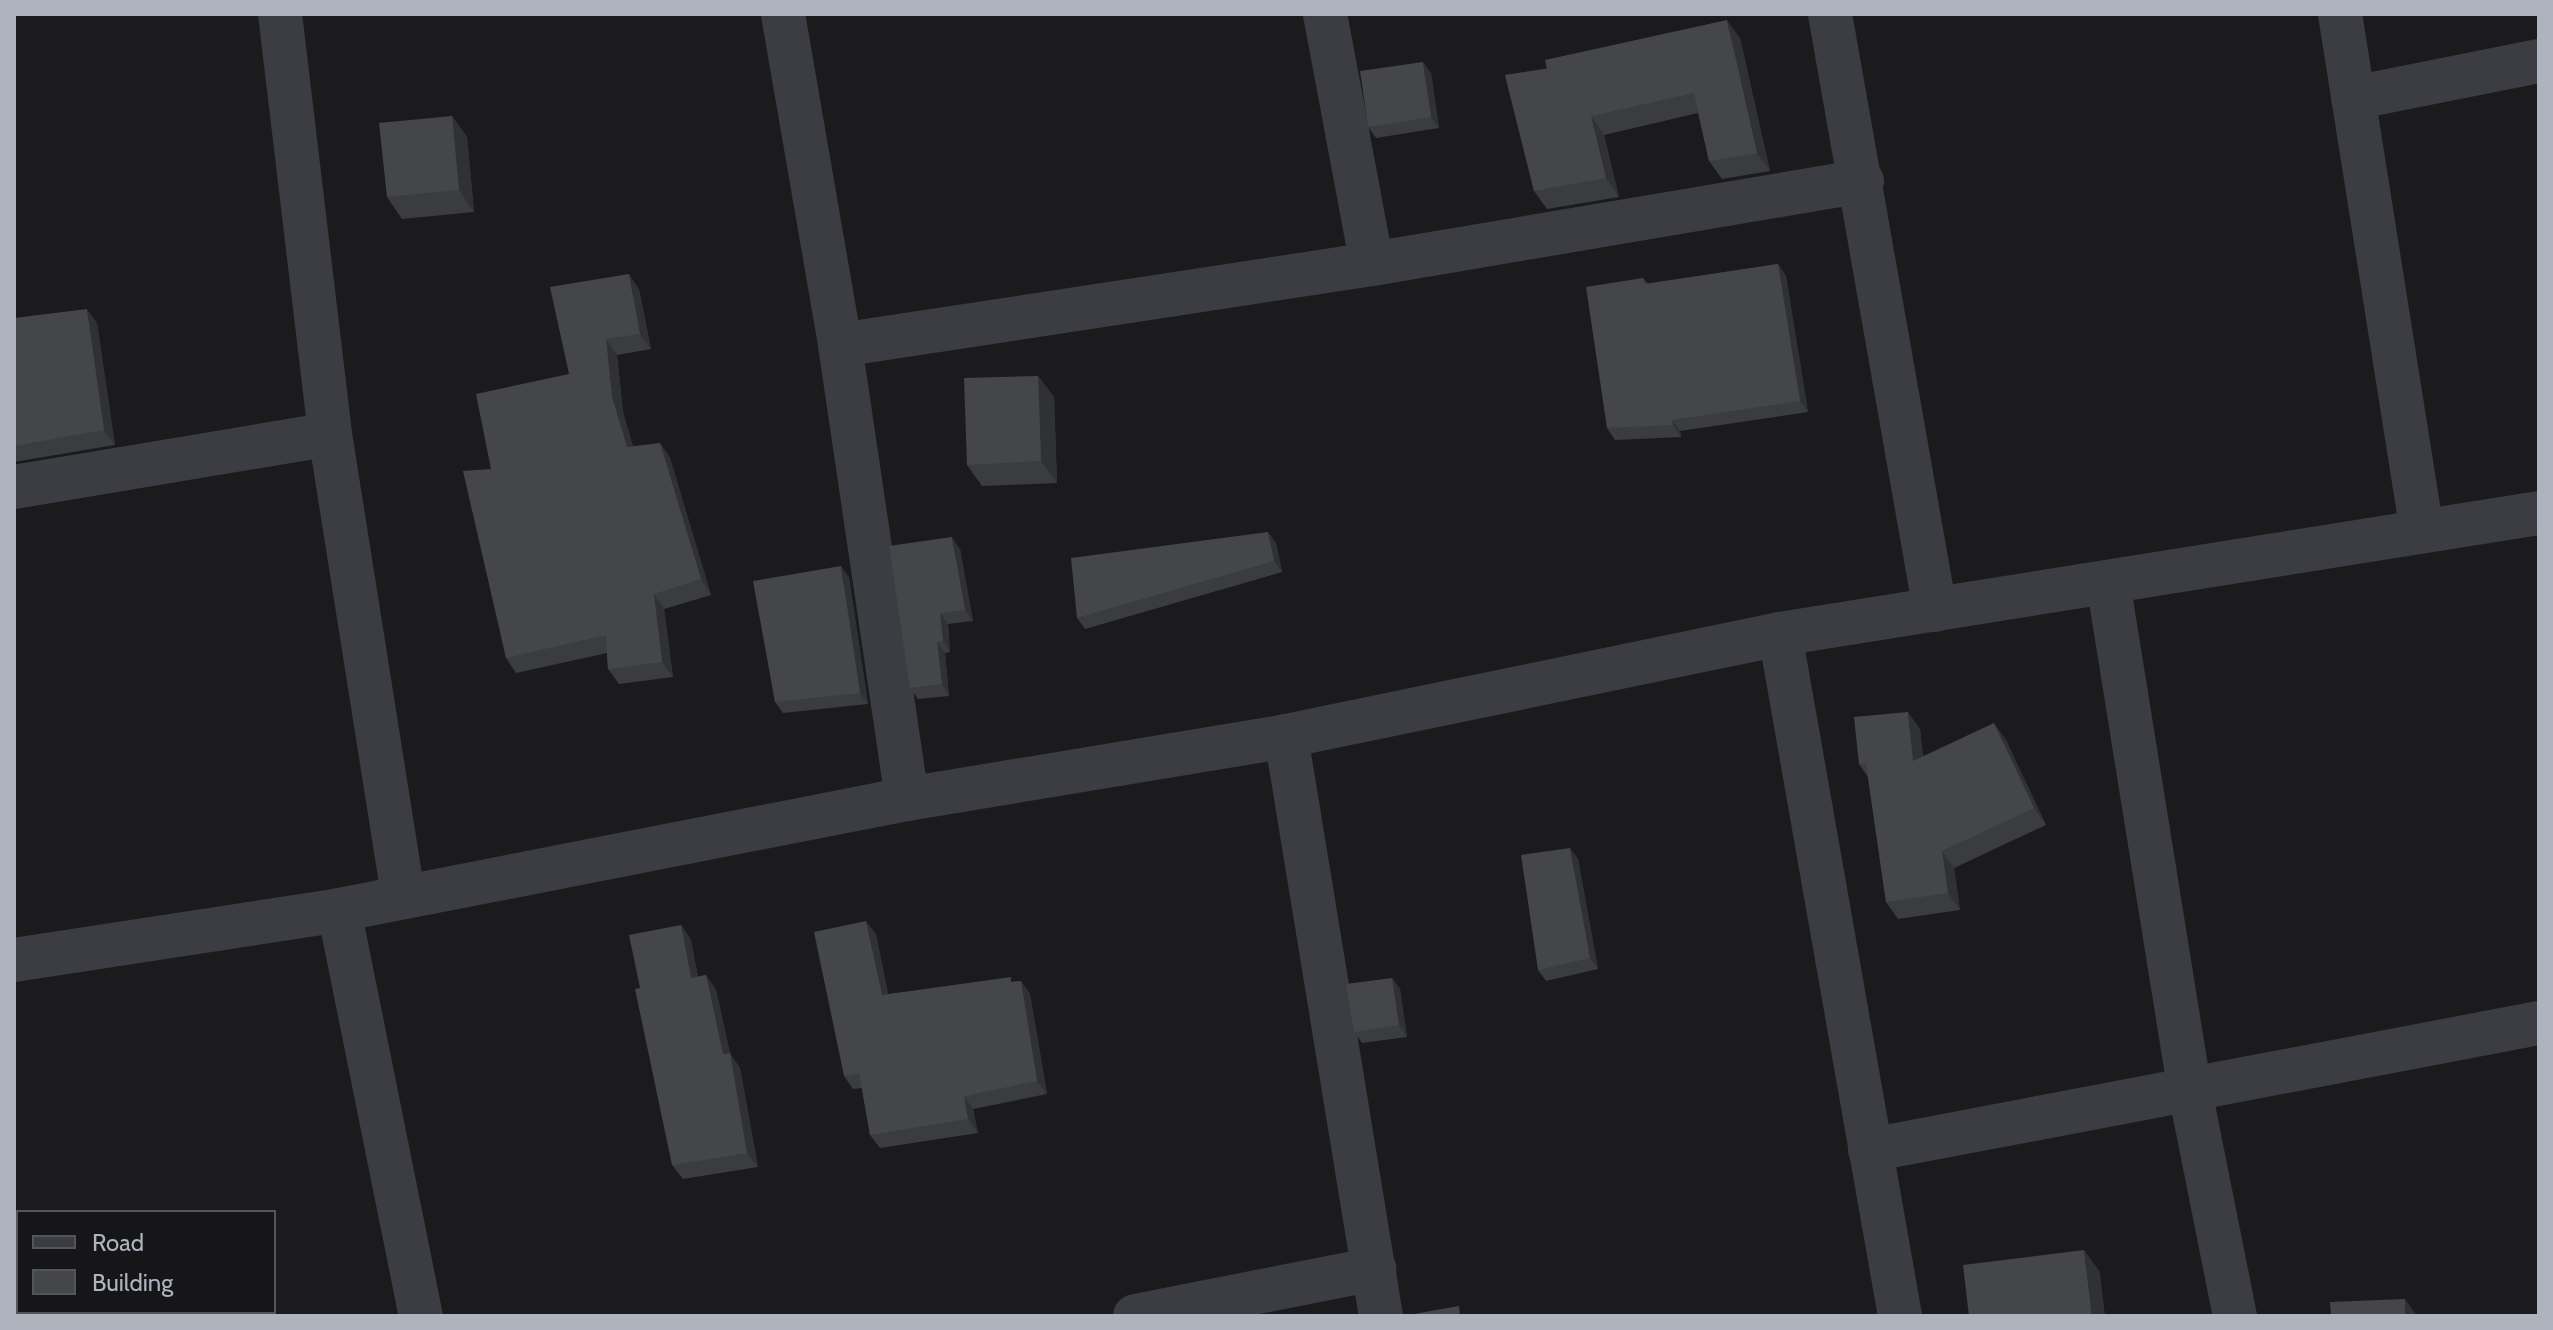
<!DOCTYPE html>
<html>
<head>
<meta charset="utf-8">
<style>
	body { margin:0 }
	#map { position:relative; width:2553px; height:1330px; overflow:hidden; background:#1b1b1d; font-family:Cabin,sans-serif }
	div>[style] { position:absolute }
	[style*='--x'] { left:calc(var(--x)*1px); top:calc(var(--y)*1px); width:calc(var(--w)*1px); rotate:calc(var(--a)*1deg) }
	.minor>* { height:44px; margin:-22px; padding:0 22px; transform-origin:22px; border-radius:22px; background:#3b3d43 }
	.wall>* { inset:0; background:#3b3c40 }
	.shaded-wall>* { inset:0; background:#303134 }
	.building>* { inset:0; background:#45464a }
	span { translate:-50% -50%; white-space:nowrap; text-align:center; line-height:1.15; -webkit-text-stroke:6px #161618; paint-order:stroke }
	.frame { position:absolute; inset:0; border:16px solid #adb4bd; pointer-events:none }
	.legend { position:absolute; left:16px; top:1210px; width:260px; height:104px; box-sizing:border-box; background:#161618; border:2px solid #52555a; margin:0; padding:10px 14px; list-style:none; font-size:24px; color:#adb4bd }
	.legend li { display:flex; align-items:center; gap:16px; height:40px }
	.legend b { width:40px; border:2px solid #52555a }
</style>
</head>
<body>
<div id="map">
	<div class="minor">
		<div style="--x:280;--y:14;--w:423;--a:83.2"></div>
		<div style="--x:330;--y:434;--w:468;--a:81"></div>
		<div style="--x:783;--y:14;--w:336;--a:80.2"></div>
		<div style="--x:840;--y:345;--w:459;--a:81.6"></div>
		<div style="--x:1325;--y:14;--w:254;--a:79.4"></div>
		<div style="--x:1830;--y:14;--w:605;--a:80.01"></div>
		<div style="--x:2340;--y:14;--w:524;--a:81"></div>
		<div style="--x:2353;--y:98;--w:190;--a:-11.3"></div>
		<div style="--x:840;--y:345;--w:538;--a:-8.66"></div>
		<div style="--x:1372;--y:264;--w:497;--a:-9.6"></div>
		<div style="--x:14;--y:487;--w:320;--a:-9.5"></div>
		<div style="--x:2108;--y:582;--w:510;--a:80.87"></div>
		<div style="--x:2189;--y:1086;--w:235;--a:78.7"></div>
		<div style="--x:1780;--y:634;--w:692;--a:80.02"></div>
		<div style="--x:1286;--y:736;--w:588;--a:80.7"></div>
		<div style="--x:339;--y:910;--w:414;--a:78.6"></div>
		<div style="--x:14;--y:960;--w:329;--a:-8.7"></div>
		<div style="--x:339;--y:910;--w:579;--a:-11.06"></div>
		<div style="--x:907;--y:799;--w:384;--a:-9.4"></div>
		<div style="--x:1286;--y:736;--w:504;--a:-11.67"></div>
		<div style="--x:1780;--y:634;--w:769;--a:-9.06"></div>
		<div style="--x:1870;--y:1150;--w:681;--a:-10.75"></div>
		<div style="--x:1135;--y:1316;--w:244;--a:-11.1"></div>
	</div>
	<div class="wall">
		<div style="clip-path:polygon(1740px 38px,1770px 171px,1722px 179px,1709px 161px,1698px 113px,1604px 135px,1619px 197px,1547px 209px,1534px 191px,1505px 75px)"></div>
		<div style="clip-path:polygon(1431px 73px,1439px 128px,1376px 138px,1368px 127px)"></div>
		<div style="clip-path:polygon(452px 116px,467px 137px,474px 212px,402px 219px,387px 197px)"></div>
		<div style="clip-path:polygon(1778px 264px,1786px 276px,1808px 412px,1680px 431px,1681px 437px,1615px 440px,1607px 428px,1643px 278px,1648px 284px)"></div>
		<div style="clip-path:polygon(639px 289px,651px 349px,617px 355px,623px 412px,633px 447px,660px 443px,670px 458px,711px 595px,664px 609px,673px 677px,619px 684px,608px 669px,607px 653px,516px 673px,506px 658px,491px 469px)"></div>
		<div style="clip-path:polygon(14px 318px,97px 323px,115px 445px,14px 462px)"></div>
		<div style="clip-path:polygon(1038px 376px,1054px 397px,1057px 483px,982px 486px,967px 465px)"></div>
		<div style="clip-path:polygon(1276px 543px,1282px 572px,1085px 629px,1077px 618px)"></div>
		<div style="clip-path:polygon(960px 549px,973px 621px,948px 624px,950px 652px,945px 653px,949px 696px,918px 699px,910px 688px)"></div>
		<div style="clip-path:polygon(849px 577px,868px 704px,783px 713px,775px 702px)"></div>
		<div style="clip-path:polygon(1920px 729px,1923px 756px,2006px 740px,2046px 825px,1954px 868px,1960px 910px,1898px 919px,1886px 902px,1868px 777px,1859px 764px)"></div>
		<div style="clip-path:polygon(1578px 859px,1598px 969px,1546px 981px,1538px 970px)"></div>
		<div style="clip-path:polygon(681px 925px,691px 940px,698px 977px,706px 975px,716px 990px,730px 1053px,740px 1068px,758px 1167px,683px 1179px,672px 1165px)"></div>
		<div style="clip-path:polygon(876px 934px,888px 994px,1021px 981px,1030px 994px,1047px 1094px,973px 1109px,978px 1133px,880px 1148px,870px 1135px,862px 1088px,853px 1089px,844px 1076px)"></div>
		<div style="clip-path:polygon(1392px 978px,1400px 989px,1407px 1037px,1362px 1043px,1354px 1032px)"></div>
	</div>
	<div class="shaded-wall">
		<div style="clip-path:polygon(1727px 20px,1740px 38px,1770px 171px,1757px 153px)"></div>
		<div style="clip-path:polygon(1423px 62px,1431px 73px,1439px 128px,1431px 117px)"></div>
		<div style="clip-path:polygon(452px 116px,467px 137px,474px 212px,459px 190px)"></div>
		<div style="clip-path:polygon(1591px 116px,1604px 135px,1619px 197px,1606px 178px)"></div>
		<div style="clip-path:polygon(1778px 264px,1786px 276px,1808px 412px,1800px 401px)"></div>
		<div style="clip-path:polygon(629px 274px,639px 289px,651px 349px,640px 334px)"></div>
		<div style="clip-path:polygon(87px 309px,97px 323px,115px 445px,104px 430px)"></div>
		<div style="clip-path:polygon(606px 339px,617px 355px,623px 412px,638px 463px,627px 447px,612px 397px)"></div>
		<div style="clip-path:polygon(1038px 376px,1054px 397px,1057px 483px,1041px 461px)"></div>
		<div style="clip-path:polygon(1672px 420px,1680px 431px,1681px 437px,1673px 425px)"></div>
		<div style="clip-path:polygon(660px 443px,670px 458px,711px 595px,701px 579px)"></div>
		<div style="clip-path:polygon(1268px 532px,1276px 543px,1282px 572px,1274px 561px)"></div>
		<div style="clip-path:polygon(952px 537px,960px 549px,973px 621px,965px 610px)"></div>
		<div style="clip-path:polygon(841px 566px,849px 577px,868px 704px,860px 693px)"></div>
		<div style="clip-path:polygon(654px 594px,664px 609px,673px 677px,662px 662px)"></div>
		<div style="clip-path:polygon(940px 613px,948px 624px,950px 652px,943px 641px)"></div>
		<div style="clip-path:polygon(937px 642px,945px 653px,949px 696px,942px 684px)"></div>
		<div style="clip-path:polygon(1908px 712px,1920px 729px,1925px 778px,1913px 761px)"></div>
		<div style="clip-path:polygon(1994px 723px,2006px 740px,2046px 825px,2034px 808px)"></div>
		<div style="clip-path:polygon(1570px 848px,1578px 859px,1598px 969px,1590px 958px)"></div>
		<div style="clip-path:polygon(1942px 851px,1954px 868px,1960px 910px,1948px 893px)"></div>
		<div style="clip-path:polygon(866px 921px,876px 934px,891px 1008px,882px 995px)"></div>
		<div style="clip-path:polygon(681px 925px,691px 940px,701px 993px,691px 978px)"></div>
		<div style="clip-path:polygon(706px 975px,716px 990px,731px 1058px,730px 1053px,740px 1068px,758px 1167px,747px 1153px,723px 1054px)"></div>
		<div style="clip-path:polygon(1392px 978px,1400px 989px,1407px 1037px,1399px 1025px)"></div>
		<div style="clip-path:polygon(1021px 981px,1030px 994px,1047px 1094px,1037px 1081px)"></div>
		<div style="clip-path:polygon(964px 1096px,973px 1109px,978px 1133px,968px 1119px)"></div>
		<div style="clip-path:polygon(2084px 1250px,2100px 1272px,2105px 1316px,2092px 1316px)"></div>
		<div style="clip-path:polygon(2405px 1299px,2417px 1316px,2405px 1316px)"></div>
	</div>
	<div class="building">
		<div style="clip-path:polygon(1727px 20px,1757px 153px,1709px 161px,1694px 93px,1591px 116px,1606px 178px,1534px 191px,1505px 75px,1547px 69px,1545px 60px)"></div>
		<div style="clip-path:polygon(1423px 62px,1431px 117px,1368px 127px,1360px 71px)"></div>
		<div style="clip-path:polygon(452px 116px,459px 190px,387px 197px,379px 123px)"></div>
		<div style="clip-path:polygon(1778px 264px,1800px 401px,1672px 420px,1673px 425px,1607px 428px,1586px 287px,1643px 278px,1644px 284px)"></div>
		<div style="clip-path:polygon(629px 274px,640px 334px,606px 339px,612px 397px,627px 447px,660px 443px,701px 579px,654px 594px,662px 662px,608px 669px,606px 635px,506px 658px,463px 471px,491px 469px,476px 394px,569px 374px,550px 287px)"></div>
		<div style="clip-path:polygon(87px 309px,104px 430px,14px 446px,14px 318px)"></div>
		<div style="clip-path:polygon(1038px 376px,1041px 461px,967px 465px,964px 378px)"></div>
		<div style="clip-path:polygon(1268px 532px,1274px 561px,1077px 618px,1071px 558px)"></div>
		<div style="clip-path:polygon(952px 537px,965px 610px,940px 613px,943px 641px,937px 642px,942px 684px,910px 688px,889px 546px)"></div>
		<div style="clip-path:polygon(841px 566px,860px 693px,775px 702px,753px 581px)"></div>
		<div style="clip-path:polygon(1908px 712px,1913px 761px,1994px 723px,2034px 808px,1942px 851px,1948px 893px,1886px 902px,1866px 764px,1859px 764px,1854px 717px)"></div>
		<div style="clip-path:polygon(1570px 848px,1590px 958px,1538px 970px,1521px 855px)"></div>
		<div style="clip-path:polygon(866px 921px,882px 995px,1011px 977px,1011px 982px,1021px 981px,1037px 1081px,964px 1096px,968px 1119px,870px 1135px,859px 1073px,844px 1076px,814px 932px)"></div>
		<div style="clip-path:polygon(681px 925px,691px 978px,706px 975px,723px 1054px,730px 1053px,747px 1153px,672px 1165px,635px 989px,640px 988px,629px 935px)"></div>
		<div style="clip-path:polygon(1392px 978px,1399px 1025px,1354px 1032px,1346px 984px)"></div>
		<div style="clip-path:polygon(2084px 1250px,2092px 1316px,1969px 1316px,1963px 1265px)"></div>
		<div style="clip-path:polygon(2405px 1299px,2405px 1316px,2331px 1316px,2330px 1302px)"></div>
		<div style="clip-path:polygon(1459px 1306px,1460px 1316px,1408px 1316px,1408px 1315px)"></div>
	</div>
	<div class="frame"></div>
	<ul class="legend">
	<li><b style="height:10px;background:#3b3d43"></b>Road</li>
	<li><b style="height:22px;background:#45464a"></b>Building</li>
	</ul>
</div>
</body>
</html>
